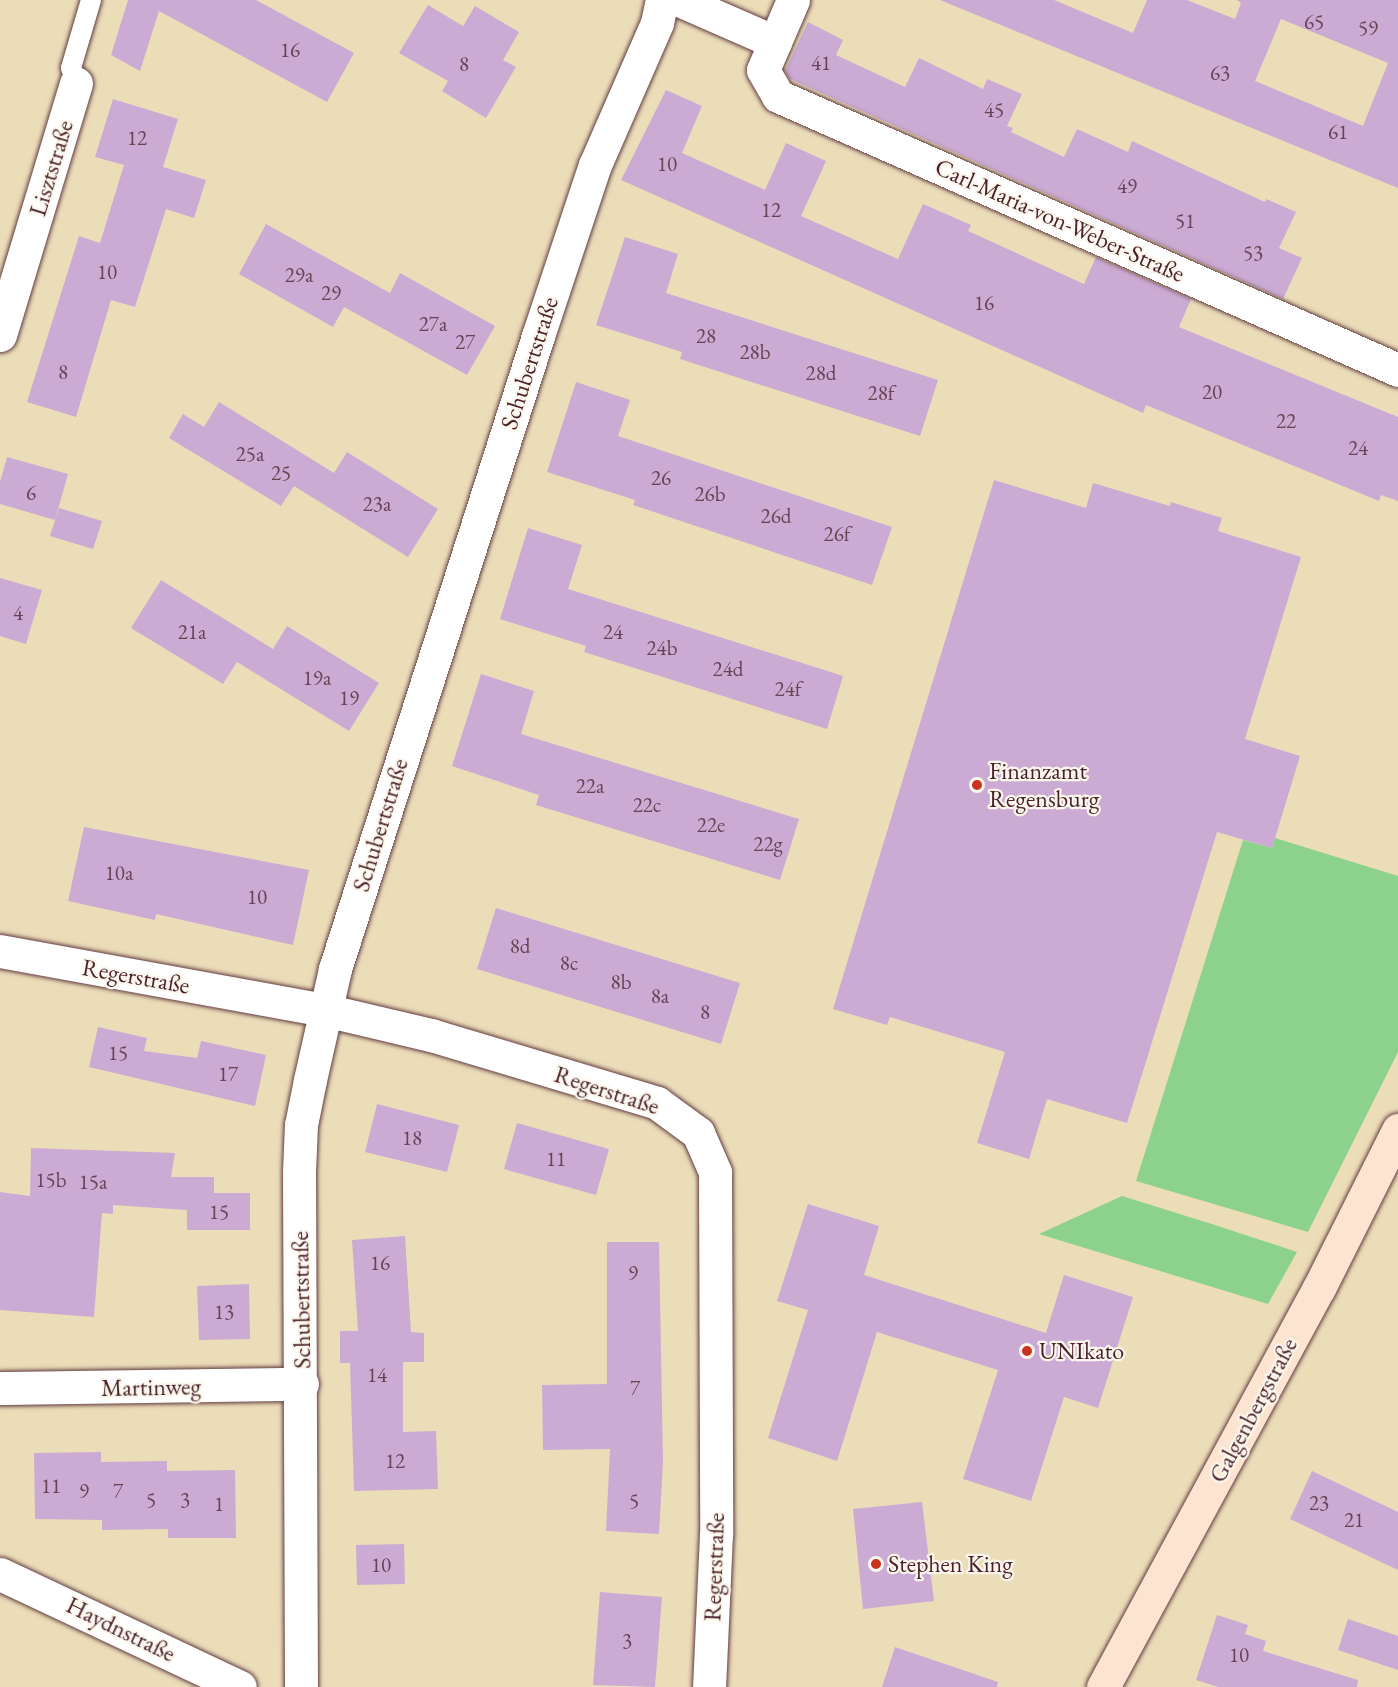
<!DOCTYPE html>
<html>
<head>
<meta charset="utf-8">
<style>
	body { margin:0 }
	#map { position:relative; width:1398px; height:1687px; overflow:hidden; background:#ecddb9; font-family:"EB Garamond",serif }
	div>[style] { position:absolute }
	[style*='--x'] { left:calc(var(--x)*1px); top:calc(var(--y)*1px); width:calc(var(--w)*1px); rotate:calc(var(--a)*1deg) }
	.green>* { inset:0; background:#8dd28c }
	.building>* { inset:0; background:#cbabd3 }
	.roads { filter:drop-shadow(0 0 2px #623c40) drop-shadow(0 0 2px #623c40) }
	.lane>* { height:20px; margin:-10px; padding:0 10px; transform-origin:10px; border-radius:10px; background:#fff }
	.street>* { height:33px; margin:-16.5px; padding:0 16.5px; transform-origin:16.5px; border-radius:16.5px; background:#fff }
	.secondary>* { height:33px; margin:-16.5px; padding:0 16.5px; transform-origin:16.5px; border-radius:16.5px; background:#fde4d1 }
	.dots>* { width:16px; height:16px; translate:-50% -50%; box-sizing:border-box; border:3px solid #fbf7ec; border-radius:50% }
	span { translate:-50% -50%; white-space:nowrap; text-align:center; line-height:1.15; -webkit-text-stroke:4.5px #fbf7ec; paint-order:stroke }
	.number-label { font-size:21px; color:#6a4255 }
	.number-label span { -webkit-text-stroke-width:0 }
	.street-label { font-size:24px; color:#4a1f2b }
	.poi-label { font-size:24px; color:#4a1f2b }
	.left { translate:0 -50%; text-align:left }
</style>
</head>
<body>
<div id="map">
	<div class="green">
		<div style="clip-path:polygon(1275px 838px,1398px 876px,1398px 1052px,1308px 1232px,1136px 1181px,1243px 840px,1272px 848px)"></div>
		<div style="clip-path:polygon(1122px 1196px,1215px 1225px,1297px 1252px,1268px 1304px,1039px 1234px)"></div>
	</div>
	<div class="building">
		<div style="clip-path:polygon(128px 0,256px 0,354px 53px,327px 102px,159px 11px,140px 71px,111px 55px)"></div>
		<div style="clip-path:polygon(evenodd,940px 0,1054px 0,1133px 33px,1147px 0,1187px 0,1235px 19px,1241px 3px,1237px 0,1398px 0,1398px 188px,940px 0,1281px 19px,1388px 63px,1363px 126px,1255px 81px,1281px 19px)"></div>
		<div style="clip-path:polygon(428px 5px,463px 26px,475px 6px,519px 32px,503px 60px,516px 67px,486px 118px,442px 91px,448px 81px,399px 53px)"></div>
		<div style="clip-path:polygon(808px 22px,843px 40px,836px 55px,905px 87px,919px 58px,983px 89px,987px 79px,1022px 94px,1007px 126px,1013px 128px,1011px 132px,1064px 157px,1077px 129px,1128px 152px,1132px 141px,1265px 202px,1266px 199px,1296px 212px,1279px 248px,1302px 258px,1283px 299px,790px 79px,785px 71px)"></div>
		<div style="clip-path:polygon(666px 90px,702px 106px,682px 153px,765px 190px,786px 143px,826px 161px,801px 216px,898px 259px,923px 204px,971px 225px,968px 231px,1084px 284px,1096px 257px,1191px 299px,1179px 327px,1398px 417px,1398px 501px,1381px 495px,1379px 501px,1146px 405px,1143px 413px,621px 180px)"></div>
		<div style="clip-path:polygon(113px 99px,178px 119px,163px 167px,206px 180px,194px 218px,166px 209px,135px 307px,111px 300px,76px 417px,27px 402px,79px 236px,100px 243px,124px 165px,95px 157px)"></div>
		<div style="clip-path:polygon(266px 224px,390px 293px,400px 273px,495px 326px,467px 375px,344px 307px,333px 327px,239px 274px)"></div>
		<div style="clip-path:polygon(625px 237px,678px 254px,666px 293px,938px 380px,920px 436px,680px 359px,682px 352px,596px 325px)"></div>
		<div style="clip-path:polygon(576px 382px,630px 400px,618px 436px,892px 527px,872px 585px,633px 505px,635px 500px,547px 472px)"></div>
		<div style="clip-path:polygon(219px 402px,334px 473px,347px 452px,438px 509px,408px 557px,294px 486px,281px 506px,169px 438px,183px 414px,204px 427px)"></div>
		<div style="clip-path:polygon(7px 457px,68px 474px,55px 520px,0 504px,0 482px)"></div>
		<div style="clip-path:polygon(994px 480px,1086px 508px,1093px 483px,1170px 506px,1171px 502px,1222px 518px,1218px 531px,1301px 557px,1245px 739px,1300px 756px,1272px 848px,1217px 832px,1127px 1123px,1047px 1099px,1029px 1159px,977px 1143px,1005px 1052px,890px 1017px,887px 1025px,833px 1009px)"></div>
		<div style="clip-path:polygon(59px 508px,102px 521px,93px 549px,50px 536px)"></div>
		<div style="clip-path:polygon(528px 528px,582px 545px,568px 589px,843px 676px,827px 729px,584px 652px,586px 646px,500px 619px)"></div>
		<div style="clip-path:polygon(0 578px,42px 590px,26px 644px,0 636px)"></div>
		<div style="clip-path:polygon(161px 580px,273px 649px,287px 626px,379px 683px,349px 731px,237px 662px,223px 684px,131px 628px)"></div>
		<div style="clip-path:polygon(481px 674px,534px 691px,521px 734px,799px 819px,780px 880px,536px 805px,539px 795px,452px 766px)"></div>
		<div style="clip-path:polygon(84px 827px,309px 870px,293px 945px,156px 914px,155px 920px,68px 901px)"></div>
		<div style="clip-path:polygon(496px 908px,740px 983px,721px 1044px,477px 969px)"></div>
		<div style="clip-path:polygon(98px 1027px,147px 1038px,144px 1051px,197px 1058px,201px 1041px,266px 1055px,255px 1106px,89px 1067px)"></div>
		<div style="clip-path:polygon(377px 1104px,459px 1125px,447px 1172px,365px 1152px)"></div>
		<div style="clip-path:polygon(517px 1123px,609px 1149px,596px 1195px,504px 1169px)"></div>
		<div style="clip-path:polygon(31px 1148px,175px 1153px,171px 1177px,214px 1177px,214px 1193px,250px 1193px,250px 1230px,187px 1230px,187px 1210px,113px 1205px,113px 1214px,102px 1213px,94px 1317px,0 1310px,0 1192px,30px 1196px)"></div>
		<div style="clip-path:polygon(808px 1204px,879px 1226px,864px 1275px,1046px 1333px,1064px 1275px,1133px 1297px,1098px 1408px,1064px 1397px,1031px 1501px,963px 1479px,998px 1370px,877px 1332px,837px 1461px,768px 1438px,808px 1310px,777px 1301px)"></div>
		<div style="clip-path:polygon(405px 1236px,411px 1332px,424px 1333px,424px 1362px,403px 1362px,403px 1432px,436px 1431px,438px 1489px,354px 1491px,350px 1363px,340px 1363px,340px 1331px,358px 1331px,352px 1240px)"></div>
		<div style="clip-path:polygon(607px 1242px,659px 1242px,663px 1462px,659px 1534px,606px 1531px,610px 1449px,543px 1450px,542px 1385px,607px 1384px)"></div>
		<div style="clip-path:polygon(249px 1284px,250px 1339px,199px 1340px,197px 1286px)"></div>
		<div style="clip-path:polygon(101px 1452px,101px 1462px,167px 1461px,167px 1471px,235px 1470px,236px 1538px,168px 1538px,168px 1529px,102px 1530px,102px 1520px,35px 1519px,34px 1453px)"></div>
		<div style="clip-path:polygon(1312px 1471px,1398px 1512px,1398px 1570px,1290px 1519px)"></div>
		<div style="clip-path:polygon(922px 1502px,934px 1601px,863px 1609px,853px 1509px)"></div>
		<div style="clip-path:polygon(404px 1544px,405px 1584px,357px 1585px,356px 1545px)"></div>
		<div style="clip-path:polygon(600px 1592px,662px 1597px,655px 1687px,593px 1685px)"></div>
		<div style="clip-path:polygon(1217px 1615px,1248px 1625px,1245px 1634px,1266px 1641px,1263px 1651px,1358px 1680px,1357px 1687px,1218px 1687px,1196px 1680px)"></div>
		<div style="clip-path:polygon(1348px 1619px,1398px 1636px,1398px 1670px,1338px 1650px)"></div>
		<div style="clip-path:polygon(895px 1647px,998px 1682px,997px 1687px,882px 1687px)"></div>
	</div>
	<div class="roads">
		<div class="lane">
			<div style="--x:76;--y:83;--w:16;--a:-108"></div>
			<div style="--x:71;--y:68;--w:71;--a:-73.6"></div>
		</div>
		<div class="street">
			<div style="--x:679;--y:0;--w:105;--a:23.6"></div>
			<div style="--x:793;--y:0;--w:76;--a:113.2"></div>
			<div style="--x:763;--y:70;--w:30;--a:60"></div>
			<div style="--x:778;--y:96;--w:678;--a:23.84"></div>
			<div style="--x:0;--y:335;--w:263;--a:-73.2"></div>
			<div style="--x:0;--y:951;--w:330;--a:10.3"></div>
			<div style="--x:325;--y:1010;--w:109;--a:13.3"></div>
			<div style="--x:431;--y:1035;--w:236;--a:16.7"></div>
			<div style="--x:657;--y:1103;--w:51;--a:36.2"></div>
			<div style="--x:698;--y:1133;--w:43;--a:66.4"></div>
			<div style="--x:715;--y:1172;--w:362;--a:89.8"></div>
			<div style="--x:716;--y:1534;--w:153;--a:92.6"></div>
			<div style="--x:0;--y:1388;--w:302;--a:-0.8"></div>
			<div style="--x:0;--y:1574;--w:265;--a:25.2"></div>
			<div style="--x:301;--y:1687;--w:515;--a:-90.22"></div>
			<div style="--x:299;--y:1172;--w:47;--a:-87.6"></div>
			<div style="--x:301;--y:1125;--w:46;--a:-78.7"></div>
			<div style="--x:310;--y:1080;--w:114;--a:-77.3"></div>
			<div style="--x:335;--y:969;--w:665;--a:-72.22"></div>
			<div style="--x:538;--y:336;--w:180;--a:-71.6"></div>
			<div style="--x:595;--y:165;--w:155;--a:-66.4"></div>
			<div style="--x:657;--y:23;--w:24;--a:-78"></div>
		</div>
		<div class="secondary">
			<div style="--x:1103;--y:1687;--w:454;--a:-61.6"></div>
			<div style="--x:1319;--y:1288;--w:177;--a:-63.4"></div>
		</div>
	</div>
	<div class="dots">
		<div style="left:977px;top:785px;background:#c8321e"></div>
		<div style="left:1027px;top:1351px;background:#c8321e"></div>
		<div style="left:876px;top:1564px;background:#c8321e"></div>
	</div>
	<div class="number-label">
		<span style="left:1314px;top:22px">65</span>
		<span style="left:1368px;top:28px">59</span>
		<span style="left:290px;top:50px">16</span>
		<span style="left:821px;top:63px">41</span>
		<span style="left:464px;top:64px">8</span>
		<span style="left:1220px;top:73px">63</span>
		<span style="left:994px;top:110px">45</span>
		<span style="left:1338px;top:132px">61</span>
		<span style="left:137px;top:138px">12</span>
		<span style="left:667px;top:164px">10</span>
		<span style="left:1127px;top:186px">49</span>
		<span style="left:771px;top:210px">12</span>
		<span style="left:1185px;top:221px">51</span>
		<span style="left:1253px;top:253px">53</span>
		<span style="left:107px;top:272px">10</span>
		<span style="left:299px;top:275px">29a</span>
		<span style="left:331px;top:293px">29</span>
		<span style="left:984px;top:303px">16</span>
		<span style="left:433px;top:324px">27a</span>
		<span style="left:706px;top:336px">28</span>
		<span style="left:465px;top:342px">27</span>
		<span style="left:755px;top:352px">28b</span>
		<span style="left:63px;top:372px">8</span>
		<span style="left:821px;top:373px">28d</span>
		<span style="left:1212px;top:392px">20</span>
		<span style="left:881px;top:393px">28f</span>
		<span style="left:1286px;top:421px">22</span>
		<span style="left:1358px;top:448px">24</span>
		<span style="left:250px;top:454px">25a</span>
		<span style="left:281px;top:473px">25</span>
		<span style="left:661px;top:478px">26</span>
		<span style="left:31px;top:493px">6</span>
		<span style="left:710px;top:494px">26b</span>
		<span style="left:377px;top:504px">23a</span>
		<span style="left:776px;top:516px">26d</span>
		<span style="left:837px;top:534px">26f</span>
		<span style="left:18px;top:613px">4</span>
		<span style="left:192px;top:632px">21a</span>
		<span style="left:613px;top:632px">24</span>
		<span style="left:662px;top:648px">24b</span>
		<span style="left:728px;top:669px">24d</span>
		<span style="left:317px;top:678px">19a</span>
		<span style="left:788px;top:689px">24f</span>
		<span style="left:349px;top:698px">19</span>
		<span style="left:590px;top:786px">22a</span>
		<span style="left:647px;top:805px">22c</span>
		<span style="left:711px;top:825px">22e</span>
		<span style="left:768px;top:844px">22g</span>
		<span style="left:119px;top:873px">10a</span>
		<span style="left:257px;top:897px">10</span>
		<span style="left:520px;top:946px">8d</span>
		<span style="left:569px;top:963px">8c</span>
		<span style="left:621px;top:982px">8b</span>
		<span style="left:660px;top:996px">8a</span>
		<span style="left:705px;top:1012px">8</span>
		<span style="left:118px;top:1053px">15</span>
		<span style="left:228px;top:1074px">17</span>
		<span style="left:412px;top:1138px">18</span>
		<span style="left:556px;top:1159px">11</span>
		<span style="left:51px;top:1180px">15b</span>
		<span style="left:93px;top:1182px">15a</span>
		<span style="left:219px;top:1212px">15</span>
		<span style="left:380px;top:1263px">16</span>
		<span style="left:633px;top:1273px">9</span>
		<span style="left:224px;top:1312px">13</span>
		<span style="left:377px;top:1375px">14</span>
		<span style="left:635px;top:1388px">7</span>
		<span style="left:395px;top:1461px">12</span>
		<span style="left:51px;top:1486px">11</span>
		<span style="left:84px;top:1491px">9</span>
		<span style="left:118px;top:1491px">7</span>
		<span style="left:151px;top:1500px">5</span>
		<span style="left:185px;top:1500px">3</span>
		<span style="left:634px;top:1501px">5</span>
		<span style="left:1319px;top:1503px">23</span>
		<span style="left:219px;top:1504px">1</span>
		<span style="left:1354px;top:1520px">21</span>
		<span style="left:381px;top:1565px">10</span>
		<span style="left:627px;top:1641px">3</span>
		<span style="left:1239px;top:1655px">10</span>
	</div>
	<div class="street-label">
		<span style="left:51px;top:168px;rotate:-73deg">Lisztstraße</span>
		<span style="left:1060px;top:220px;rotate:24deg">Carl-Maria-von-Weber-Straße</span>
		<span style="left:529px;top:363px;rotate:-72deg">Schubertstraße</span>
		<span style="left:380px;top:825px;rotate:-73deg">Schubertstraße</span>
		<span style="left:136px;top:976px;rotate:10deg">Regerstraße</span>
		<span style="left:607px;top:1090px;rotate:18deg">Regerstraße</span>
		<span style="left:301px;top:1300px;rotate:-91deg">Schubertstraße</span>
		<span style="left:151px;top:1387px;rotate:-1deg">Martinweg</span>
		<span style="left:1253px;top:1410px;rotate:-62deg">Galgenbergstraße</span>
		<span style="left:714px;top:1567px;rotate:-88deg">Regerstraße</span>
		<span style="left:121px;top:1629px;rotate:26deg">Haydnstraße</span>
	</div>
	<div class="poi-label">
		<span class="left" style="left:989px;top:785px">Finanzamt<br>Regensburg</span>
		<span class="left" style="left:1039px;top:1351px">UNIkato</span>
		<span class="left" style="left:888px;top:1564px">Stephen King</span>
	</div>
</div>
</body>
</html>
